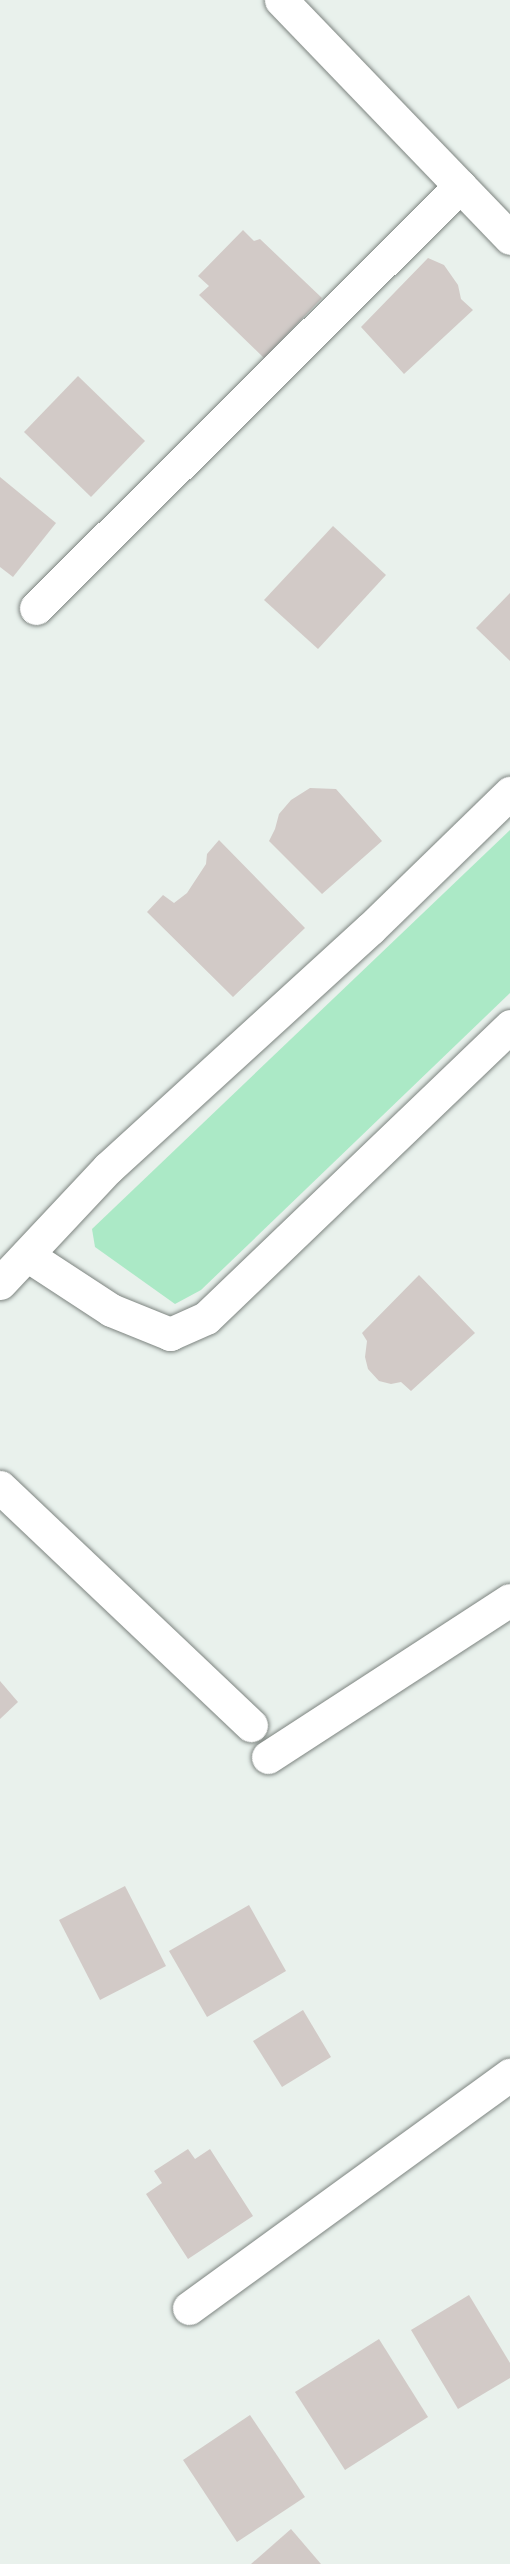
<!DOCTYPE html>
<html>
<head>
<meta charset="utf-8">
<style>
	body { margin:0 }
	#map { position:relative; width:510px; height:2564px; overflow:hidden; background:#e9f1ec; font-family:Ubuntu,sans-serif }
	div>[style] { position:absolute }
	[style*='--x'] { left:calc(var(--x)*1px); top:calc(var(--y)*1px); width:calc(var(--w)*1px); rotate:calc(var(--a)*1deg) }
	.green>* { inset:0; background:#abe9c6 }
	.building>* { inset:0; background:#d2cac7 }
	.roads { filter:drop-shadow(0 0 2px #7d8480) drop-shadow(0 0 2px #7d8480) }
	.minor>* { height:33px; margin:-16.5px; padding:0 16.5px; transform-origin:16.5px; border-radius:16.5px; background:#fff }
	span { translate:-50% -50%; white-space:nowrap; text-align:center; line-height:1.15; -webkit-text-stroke:4.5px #e9f1ec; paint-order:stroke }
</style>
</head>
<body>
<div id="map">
	<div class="green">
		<div style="clip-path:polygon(510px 830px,510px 993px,201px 1290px,175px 1304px,95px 1247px,92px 1229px)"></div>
	</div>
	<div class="building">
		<div style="clip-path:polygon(243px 230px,254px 241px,260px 239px,322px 298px,264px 358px,199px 295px,209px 286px,198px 276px)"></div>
		<div style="clip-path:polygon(428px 258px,444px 265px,458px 285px,461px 299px,473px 310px,404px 374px,361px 327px)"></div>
		<div style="clip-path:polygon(78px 376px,145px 441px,91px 497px,24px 432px)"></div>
		<div style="clip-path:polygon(0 477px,56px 523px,13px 577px,0 567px)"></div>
		<div style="clip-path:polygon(333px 526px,386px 575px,318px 649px,264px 600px)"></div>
		<div style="clip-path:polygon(510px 593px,510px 661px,476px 628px)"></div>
		<div style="clip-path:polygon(310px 788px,336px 789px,382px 841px,322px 894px,269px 841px,275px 829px,279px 814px,291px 800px)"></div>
		<div style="clip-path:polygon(219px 840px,305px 928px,233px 997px,147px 912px,163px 895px,174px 903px,187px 893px,206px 864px,207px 854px)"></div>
		<div style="clip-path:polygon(419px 1275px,475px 1333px,411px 1391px,401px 1382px,391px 1384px,379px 1381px,368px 1369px,365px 1357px,367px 1341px,362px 1333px)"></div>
		<div style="clip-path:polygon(0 1681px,18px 1702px,0 1719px)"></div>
		<div style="clip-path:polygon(125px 1886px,166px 1966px,100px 2000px,59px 1920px)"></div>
		<div style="clip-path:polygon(249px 1905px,286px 1971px,207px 2017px,169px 1951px)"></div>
		<div style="clip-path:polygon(303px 2010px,331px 2057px,282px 2087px,253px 2041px)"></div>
		<div style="clip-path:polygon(188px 2149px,195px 2159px,210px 2149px,253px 2216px,188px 2259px,146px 2194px,162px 2183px,154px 2171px)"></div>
		<div style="clip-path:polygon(469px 2295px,510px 2363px,510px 2378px,458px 2409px,411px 2330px)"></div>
		<div style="clip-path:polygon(379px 2339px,428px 2417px,345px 2470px,295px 2392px)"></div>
		<div style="clip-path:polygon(250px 2415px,305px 2497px,237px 2542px,183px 2460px)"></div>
		<div style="clip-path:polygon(291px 2529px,321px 2564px,251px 2564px)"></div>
	</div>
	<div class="roads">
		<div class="minor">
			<div style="--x:281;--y:0;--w:330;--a:46.1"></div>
			<div style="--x:36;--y:608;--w:598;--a:-44.86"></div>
			<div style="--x:27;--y:1255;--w:100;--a:33.2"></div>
			<div style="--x:111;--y:1310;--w:64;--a:22.1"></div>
			<div style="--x:170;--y:1334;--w:39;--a:-24"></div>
			<div style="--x:206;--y:1318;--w:422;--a:-43.8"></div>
			<div style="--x:0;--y:1283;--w:158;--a:-46.8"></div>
			<div style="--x:108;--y:1168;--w:356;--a:-42.4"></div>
			<div style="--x:371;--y:928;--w:194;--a:-44.2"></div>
			<div style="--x:0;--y:1487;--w:346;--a:43.5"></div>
			<div style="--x:268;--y:1757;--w:288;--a:-33"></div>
			<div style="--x:189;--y:2308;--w:397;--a:-36"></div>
		</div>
	</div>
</div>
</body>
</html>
